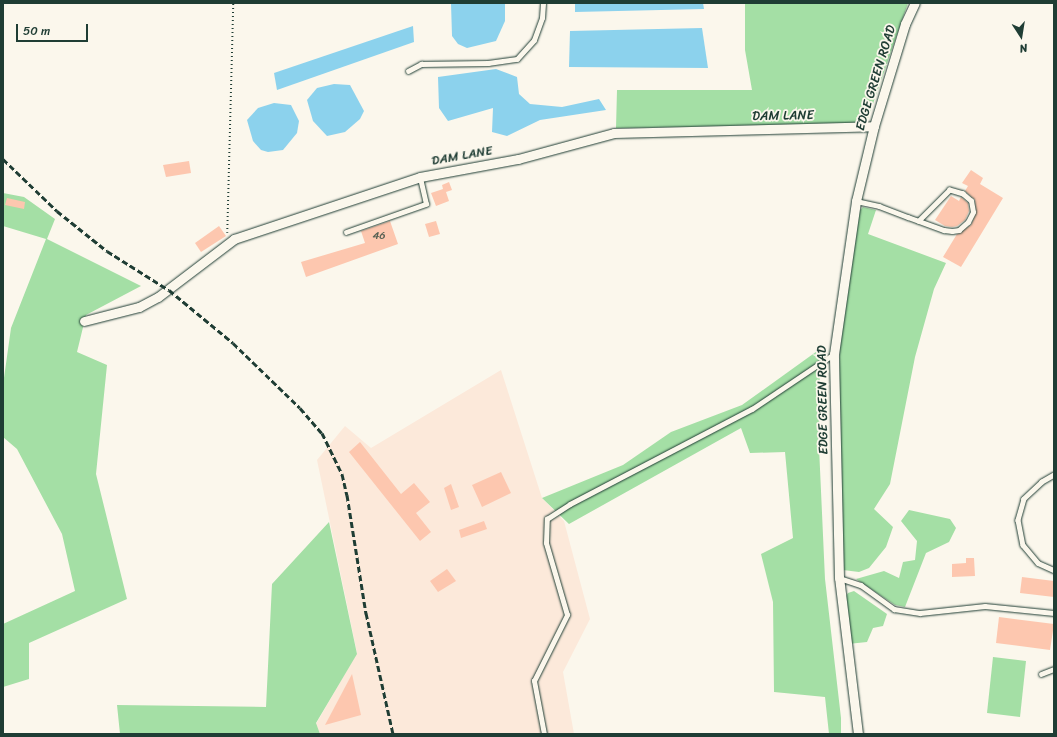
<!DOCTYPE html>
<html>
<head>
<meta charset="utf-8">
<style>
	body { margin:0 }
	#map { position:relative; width:1057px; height:737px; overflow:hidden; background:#fbf7ec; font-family:Sriracha,sans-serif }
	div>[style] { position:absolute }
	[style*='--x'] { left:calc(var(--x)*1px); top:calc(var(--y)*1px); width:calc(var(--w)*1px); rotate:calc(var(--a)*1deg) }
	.built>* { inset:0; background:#fce9da }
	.green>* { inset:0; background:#a4dfa5 }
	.water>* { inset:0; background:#8cd2ed }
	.building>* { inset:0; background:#fdc7af }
	.path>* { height:1.5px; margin-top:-0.75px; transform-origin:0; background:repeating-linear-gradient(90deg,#1f3d34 0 1px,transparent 0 4px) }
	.roads { filter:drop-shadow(0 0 1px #1f3d34) drop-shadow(0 0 1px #1f3d34) }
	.service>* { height:4.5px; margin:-2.25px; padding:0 2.25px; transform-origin:2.25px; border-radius:2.25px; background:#fbf7ec }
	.minor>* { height:9px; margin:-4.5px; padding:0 4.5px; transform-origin:4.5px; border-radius:4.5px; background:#fbf7ec }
	.rail>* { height:3px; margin-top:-1.5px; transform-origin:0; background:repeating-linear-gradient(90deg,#1f3d34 0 6px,transparent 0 9px) }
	span { translate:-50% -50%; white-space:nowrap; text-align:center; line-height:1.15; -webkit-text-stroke:3.5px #fbf7ec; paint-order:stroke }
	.number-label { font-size:11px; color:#566053 }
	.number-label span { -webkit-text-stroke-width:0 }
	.street-label { font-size:13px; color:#1f3d34 }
	.frame { position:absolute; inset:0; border:4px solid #1f3d34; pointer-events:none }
	.north { position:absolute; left:1001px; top:16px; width:40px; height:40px; -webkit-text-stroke:3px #fbf7ec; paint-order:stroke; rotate:168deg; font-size:11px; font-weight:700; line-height:16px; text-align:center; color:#1f3d34 }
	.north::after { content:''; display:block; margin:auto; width:14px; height:18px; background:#1f3d34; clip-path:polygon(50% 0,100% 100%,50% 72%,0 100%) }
	.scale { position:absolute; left:16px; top:24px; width:72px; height:18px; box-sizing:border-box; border:2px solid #1f3d34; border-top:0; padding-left:5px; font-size:12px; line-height:14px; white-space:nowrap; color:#1f3d34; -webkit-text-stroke:3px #fbf7ec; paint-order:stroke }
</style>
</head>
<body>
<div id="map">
	<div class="built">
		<div style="clip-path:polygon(501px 370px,542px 498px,564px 521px,590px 619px,563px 672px,574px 734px,320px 734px,316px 724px,357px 653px,317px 460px,345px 426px,371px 448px)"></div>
	</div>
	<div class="green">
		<div style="clip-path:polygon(745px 3px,908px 3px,867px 121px,858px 126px,616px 128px,617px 90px,752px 90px,745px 50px)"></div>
		<div style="clip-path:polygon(3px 193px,24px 197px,55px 219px,47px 239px,141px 286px,86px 315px,77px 352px,107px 365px,96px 474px,127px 599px,29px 643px,29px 679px,3px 687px,3px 624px,75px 591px,62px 534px,17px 449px,3px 437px,3px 385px,11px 328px,46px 239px,3px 226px)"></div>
		<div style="clip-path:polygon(863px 207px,876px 210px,868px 234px,946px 263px,934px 289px,915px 357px,890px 484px,874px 509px,893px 527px,886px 547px,869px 568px,859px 572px,843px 570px,839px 380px,840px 346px,857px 213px)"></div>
		<div style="clip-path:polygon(820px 349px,819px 447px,825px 579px,841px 718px,841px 734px,829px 734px,825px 697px,774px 692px,773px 602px,761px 554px,793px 538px,785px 452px,750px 453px,741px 428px,569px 524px,542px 498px,623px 465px,671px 432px,742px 405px)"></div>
		<div style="clip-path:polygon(909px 510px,950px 519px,956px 528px,949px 542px,926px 553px,905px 607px,895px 605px,856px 579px,884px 571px,899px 578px,903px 562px,915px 560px,917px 541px,901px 521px)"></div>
		<div style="clip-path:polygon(329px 522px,357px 654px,316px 723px,320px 734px,120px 734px,117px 705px,266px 707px,272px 584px)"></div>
		<div style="clip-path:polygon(854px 591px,887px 614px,883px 626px,873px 628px,867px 642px,848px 644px,844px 599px,848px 593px)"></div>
		<div style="clip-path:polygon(993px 657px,1026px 661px,1020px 717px,987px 713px)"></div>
	</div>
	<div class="water">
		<div style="clip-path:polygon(451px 3px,505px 3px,505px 21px,496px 41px,467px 48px,458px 44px,452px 36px)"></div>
		<div style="clip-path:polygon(575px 3px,703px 3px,704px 9px,575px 12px)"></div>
		<div style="clip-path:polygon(413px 26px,414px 42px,277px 90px,274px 73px)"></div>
		<div style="clip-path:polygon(702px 28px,708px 68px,569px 67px,570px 31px)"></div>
		<div style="clip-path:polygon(496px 69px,517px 77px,519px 94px,530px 104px,562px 107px,599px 99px,606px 110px,540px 120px,507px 136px,492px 132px,493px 108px,448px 121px,439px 108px,438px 77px)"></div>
		<div style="clip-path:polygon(334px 84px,350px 85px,364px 111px,360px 119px,345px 132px,327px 136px,313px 121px,307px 100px,317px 88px)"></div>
		<div style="clip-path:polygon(274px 103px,291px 105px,299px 121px,297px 133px,283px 150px,268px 152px,261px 150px,253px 141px,247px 120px,258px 108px)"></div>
	</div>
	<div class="building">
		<div style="clip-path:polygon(189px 161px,191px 173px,166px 177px,163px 165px)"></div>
		<div style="clip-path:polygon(971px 170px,983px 178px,980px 184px,1003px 198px,961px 267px,943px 257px,957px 234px,971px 225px,976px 213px,975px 200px,965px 191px,968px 186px,962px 183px)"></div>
		<div style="clip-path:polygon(449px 182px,452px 190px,446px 192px,449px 201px,436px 206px,431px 193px,443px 189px,442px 185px)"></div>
		<div style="clip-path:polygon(951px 196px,959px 201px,961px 197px,968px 203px,969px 211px,965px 220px,957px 226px,952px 227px,945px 226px,935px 220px)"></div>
		<div style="clip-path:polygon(7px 198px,25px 202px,24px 209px,5px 205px)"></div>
		<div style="clip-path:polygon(390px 221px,398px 244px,306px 277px,301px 262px,365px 243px,361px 231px)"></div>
		<div style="clip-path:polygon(436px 221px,440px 234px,429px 237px,425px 224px)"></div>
		<div style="clip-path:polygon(219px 226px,226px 236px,201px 252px,195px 243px)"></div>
		<div style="clip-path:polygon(360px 442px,401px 494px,414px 483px,430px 502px,416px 513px,431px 532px,420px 541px,349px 452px)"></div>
		<div style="clip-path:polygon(501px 472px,511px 493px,482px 507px,472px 485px)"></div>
		<div style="clip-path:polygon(451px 484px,459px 507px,451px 510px,444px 488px)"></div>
		<div style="clip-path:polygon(484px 521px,487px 529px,461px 538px,459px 530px)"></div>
		<div style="clip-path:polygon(966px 558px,974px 558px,975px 576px,952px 577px,952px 564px,966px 563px)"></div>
		<div style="clip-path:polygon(447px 569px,456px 581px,438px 592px,430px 581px)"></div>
		<div style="clip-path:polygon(1022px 577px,1054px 581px,1054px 597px,1020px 593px)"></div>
		<div style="clip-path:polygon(999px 617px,1054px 624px,1050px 650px,996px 643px)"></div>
		<div style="clip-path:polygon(352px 674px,361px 715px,325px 725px)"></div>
	</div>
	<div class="path">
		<div style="--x:227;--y:233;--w:230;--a:-88.5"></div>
	</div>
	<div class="roads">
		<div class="service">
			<div style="--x:408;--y:71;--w:15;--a:-28"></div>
			<div style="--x:421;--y:64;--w:67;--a:-0.9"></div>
			<div style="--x:488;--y:63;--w:29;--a:-8"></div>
			<div style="--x:517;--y:59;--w:25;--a:-48"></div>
			<div style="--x:534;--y:40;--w:23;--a:-70"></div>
			<div style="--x:542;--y:18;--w:15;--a:-86"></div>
			<div style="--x:856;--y:201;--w:24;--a:12"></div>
			<div style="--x:879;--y:206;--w:31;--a:21"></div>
			<div style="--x:908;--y:217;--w:38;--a:20"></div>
			<div style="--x:944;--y:230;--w:8;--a:7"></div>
			<div style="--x:952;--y:231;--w:7;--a:-8"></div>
			<div style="--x:959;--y:230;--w:12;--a:-42"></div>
			<div style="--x:968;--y:222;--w:11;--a:-63"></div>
			<div style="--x:973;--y:212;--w:11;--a:-100"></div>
			<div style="--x:971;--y:201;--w:11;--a:-139"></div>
			<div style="--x:963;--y:194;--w:14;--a:-163"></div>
			<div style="--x:950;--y:190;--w:44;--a:135"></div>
			<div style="--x:346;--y:232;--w:85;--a:-19.3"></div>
			<div style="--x:426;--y:204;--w:28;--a:-103"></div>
			<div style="--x:1054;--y:475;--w:14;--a:150"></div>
			<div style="--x:1042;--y:482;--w:25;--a:137"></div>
			<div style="--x:1024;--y:499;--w:22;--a:106"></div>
			<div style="--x:1018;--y:520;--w:25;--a:79"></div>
			<div style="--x:1023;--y:545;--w:23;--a:50"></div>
			<div style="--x:1038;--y:563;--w:17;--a:24"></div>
			<div style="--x:839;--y:578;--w:23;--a:18"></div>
			<div style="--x:861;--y:585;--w:41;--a:36"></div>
			<div style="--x:894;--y:609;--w:26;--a:9"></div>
			<div style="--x:920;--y:613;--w:65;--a:-6.1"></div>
			<div style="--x:985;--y:606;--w:69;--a:5.8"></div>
			<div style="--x:1041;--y:674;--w:14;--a:-21"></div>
			<div style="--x:544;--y:734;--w:54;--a:-100.7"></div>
			<div style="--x:534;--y:681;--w:74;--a:-63.4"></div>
			<div style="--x:567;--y:615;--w:75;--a:-106.3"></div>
			<div style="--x:546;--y:543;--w:24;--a:-88"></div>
			<div style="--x:547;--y:519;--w:27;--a:-33"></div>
			<div style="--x:570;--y:504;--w:205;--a:-27.6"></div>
			<div style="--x:752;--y:409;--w:99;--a:-33.9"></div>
		</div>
		<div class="minor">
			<div style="--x:84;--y:321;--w:57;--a:-14.3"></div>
			<div style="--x:139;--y:307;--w:21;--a:-28"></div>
			<div style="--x:158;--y:297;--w:96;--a:-37.3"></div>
			<div style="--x:234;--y:239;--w:196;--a:-18.4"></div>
			<div style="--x:420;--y:177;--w:100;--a:-10.4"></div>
			<div style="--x:518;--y:159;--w:99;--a:-15.2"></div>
			<div style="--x:614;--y:133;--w:260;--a:-1.5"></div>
			<div style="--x:858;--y:734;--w:157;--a:-96.9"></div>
			<div style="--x:839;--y:578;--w:224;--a:-91.3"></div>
			<div style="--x:834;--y:354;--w:155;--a:-81.8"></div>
			<div style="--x:856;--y:201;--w:77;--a:-76.5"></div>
			<div style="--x:874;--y:126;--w:107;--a:-73.1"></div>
			<div style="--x:905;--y:24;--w:23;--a:-65"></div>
		</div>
	</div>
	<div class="rail">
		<div style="--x:3;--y:159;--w:75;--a:43.9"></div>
		<div style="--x:57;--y:211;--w:64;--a:38.7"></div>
		<div style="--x:107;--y:251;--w:73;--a:32.2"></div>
		<div style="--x:169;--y:290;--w:83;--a:39.6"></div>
		<div style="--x:233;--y:343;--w:93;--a:44.1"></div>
		<div style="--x:300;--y:408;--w:33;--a:49"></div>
		<div style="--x:322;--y:433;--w:46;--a:64"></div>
		<div style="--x:342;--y:474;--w:22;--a:77"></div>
		<div style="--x:347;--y:495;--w:120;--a:80.9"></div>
		<div style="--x:366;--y:613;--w:124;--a:77.4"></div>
	</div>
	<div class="number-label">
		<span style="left:379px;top:236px">46</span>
	</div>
	<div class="street-label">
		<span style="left:876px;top:78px;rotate:-73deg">EDGE GREEN ROAD</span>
		<span style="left:783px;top:116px;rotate:-1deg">DAM LANE</span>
		<span style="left:462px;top:156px;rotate:-10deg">DAM LANE</span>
		<span style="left:823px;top:400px;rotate:-91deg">EDGE GREEN ROAD</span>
	</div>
	<div class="frame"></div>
	<div class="north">N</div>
	<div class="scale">50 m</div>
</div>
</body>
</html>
